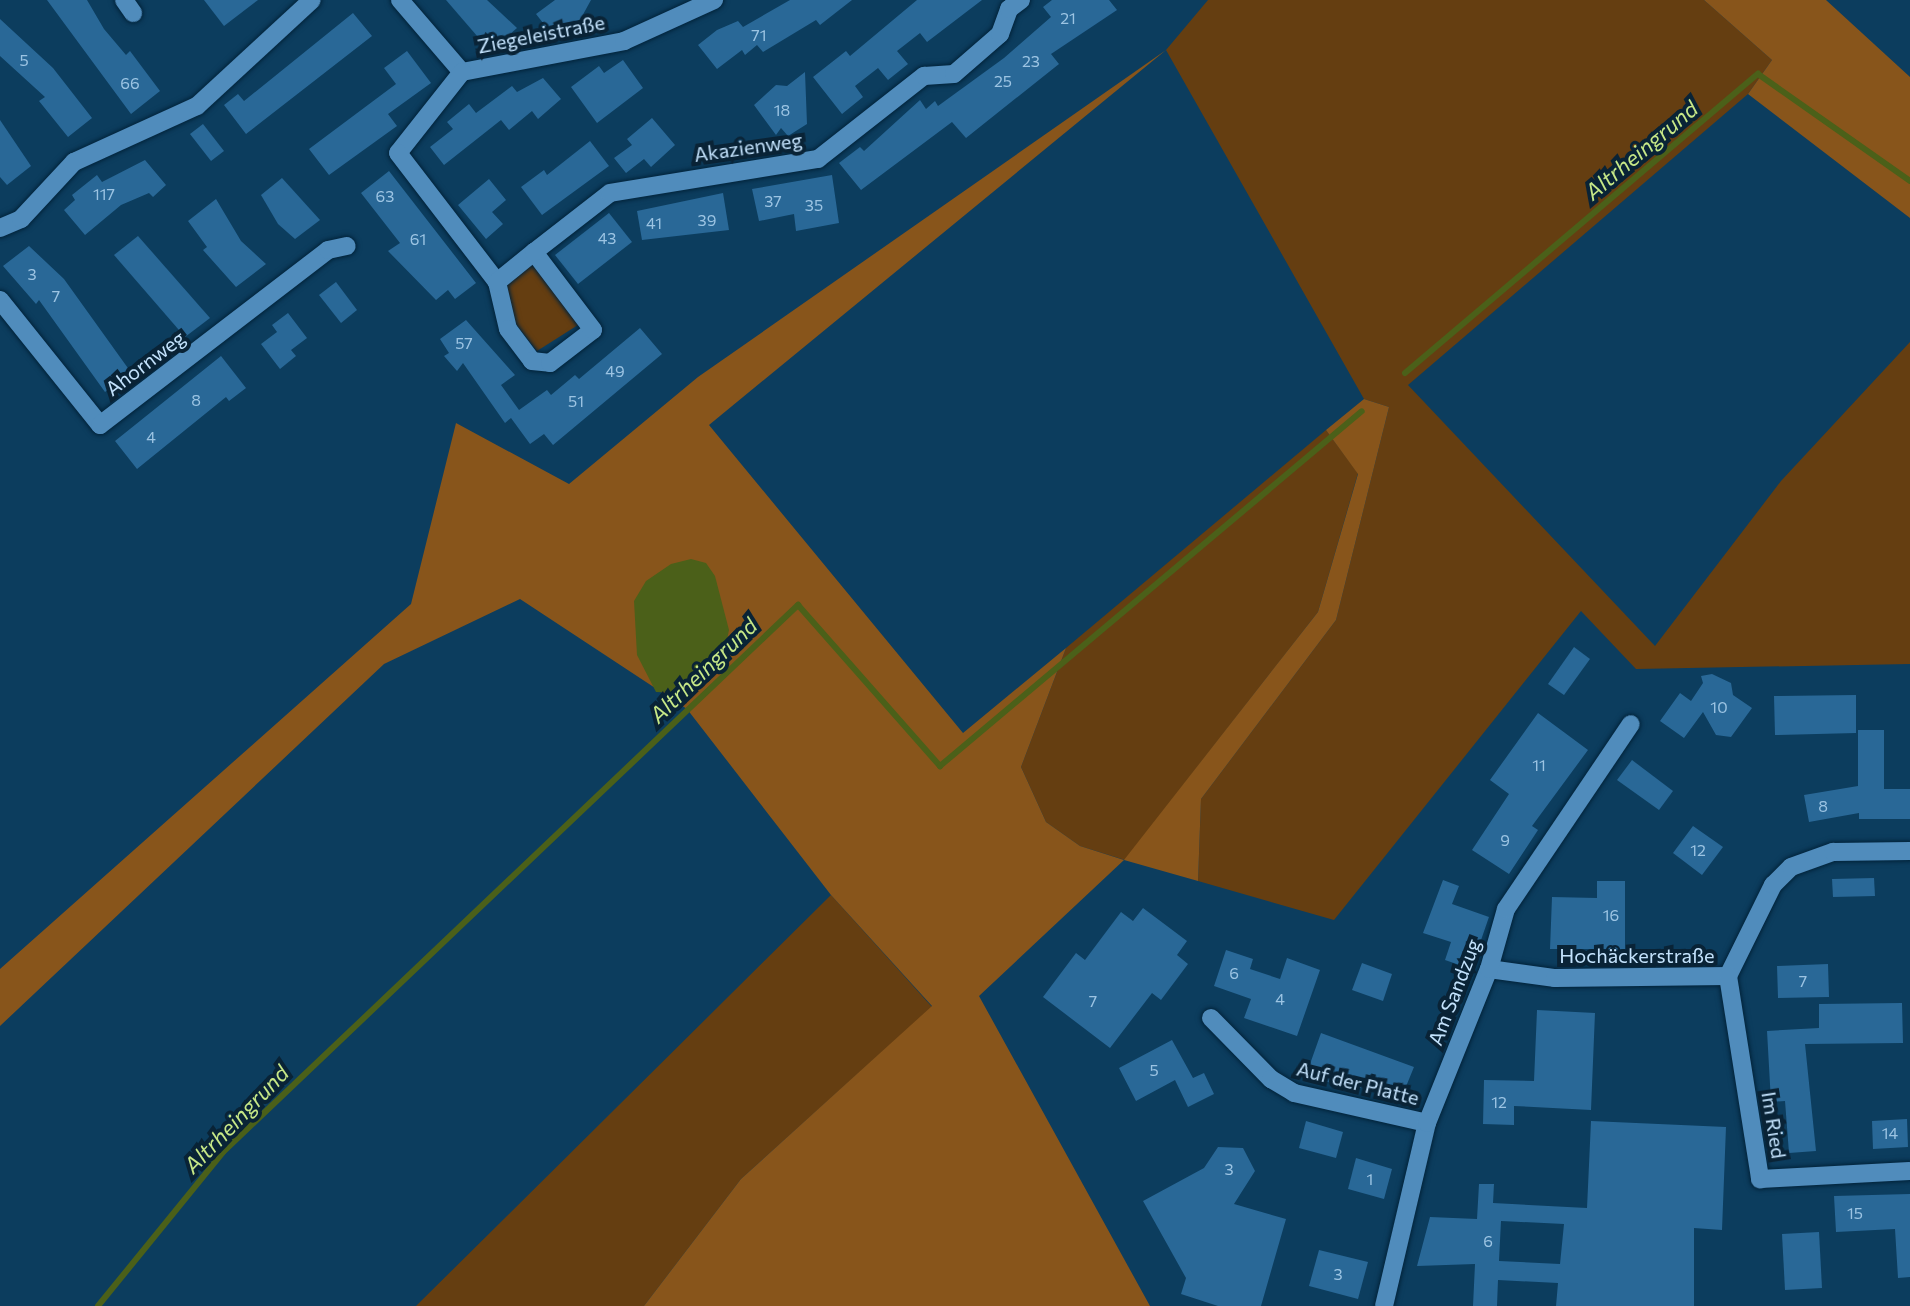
<!DOCTYPE html>
<html>
<head>
<meta charset="utf-8">
<style>
	body { margin:0 }
	#map { position:relative; width:1910px; height:1306px; overflow:hidden; background:#0c3d5e; font-family:Commissioner,sans-serif }
	div>[style] { position:absolute }
	[style*='--x'] { left:calc(var(--x)*1px); top:calc(var(--y)*1px); width:calc(var(--w)*1px); rotate:calc(var(--a)*1deg) }
	.green>* { inset:0; background:#653e11 }
	.forest>* { inset:0; background:#88551b }
	.water>* { inset:0; background:#4b6019 }
	.stream>* { height:6px; margin:-3px; padding:0 3px; transform-origin:3px; border-radius:3px; background:#4b6019 }
	.building>* { inset:0; background:#296897 }
	.roads { filter:drop-shadow(0 0 2px #02233a) drop-shadow(0 0 2px #02233a) }
	.street>* { height:18px; margin:-9px; padding:0 9px; transform-origin:9px; border-radius:9px; background:#508cbc }
	span { translate:-50% -50%; white-space:nowrap; text-align:center; line-height:1.15; -webkit-text-stroke:8px #092336; paint-order:stroke }
	.number-label { font-size:16px; color:#9cc4e3 }
	.number-label span { -webkit-text-stroke-width:0 }
	.street-label { font-size:20px; color:#c3e2fc }
	.water-label { font-size:22px; color:#c7e887; font-style:italic }
</style>
</head>
<body>
<div id="map">
	<div class="green">
		<div style="clip-path:polygon(1208px 0,1704px 0,1772px 60px,1748px 94px,1408px 385px,1655px 646px,1781px 481px,1910px 342px,1910px 664px,1636px 669px,1581px 611px,1334px 920px,1198px 881px,1201px 799px,1336px 620px,1389px 407px,1364px 399px,1166px 50px)"></div>
		<div style="clip-path:polygon(533px 258px,578px 325px,537px 351px,508px 314px,500px 281px)"></div>
		<div style="clip-path:polygon(1326px 430px,1358px 473px,1318px 612px,1125px 860px,1080px 846px,1046px 822px,1021px 767px,1066px 648px)"></div>
		<div style="clip-path:polygon(831px 895px,932px 1007px,741px 1179px,644px 1306px,416px 1306px)"></div>
	</div>
	<div class="forest">
		<div style="clip-path:polygon(1704px 0,1826px 0,1910px 77px,1910px 218px,1748px 94px,1772px 60px)"></div>
		<div style="clip-path:polygon(1166px 50px,709px 425px,963px 733px,1066px 648px,1021px 767px,1046px 822px,1080px 846px,1124px 860px,1318px 612px,1358px 474px,1326px 430px,1364px 399px,1389px 407px,1336px 620px,1201px 799px,1198px 881px,1124px 860px,979px 996px,1150px 1306px,644px 1306px,741px 1179px,932px 1006px,831px 895px,687px 709px,520px 599px,384px 664px,0 1026px,0 969px,411px 604px,456px 423px,569px 484px,698px 377px)"></div>
	</div>
	<div class="water">
		<div style="clip-path:polygon(691px 559px,706px 563px,715px 576px,729px 630px,724px 654px,682px 693px,656px 692px,637px 655px,634px 601px,646px 581px,671px 564px)"></div>
	</div>
	<div class="stream">
		<div style="--x:1405;--y:373;--w:463;--a:-40.3"></div>
		<div style="--x:1758;--y:74;--w:186;--a:35.1"></div>
		<div style="--x:98;--y:1306;--w:198;--a:-50.9"></div>
		<div style="--x:223;--y:1152;--w:794;--a:-43.57"></div>
		<div style="--x:798;--y:605;--w:215;--a:48.6"></div>
		<div style="--x:940;--y:766;--w:551;--a:-40.07"></div>
	</div>
	<div class="building">
		<div style="clip-path:polygon(47px 0,87px 0,104px 29px,126px 55px,130px 51px,160px 91px,131px 114px)"></div>
		<div style="clip-path:polygon(204px 0,258px 0,224px 26px)"></div>
		<div style="clip-path:polygon(446px 0,487px 0,517px 28px,490px 51px)"></div>
		<div style="clip-path:polygon(555px 0,591px 0,580px 20px,562px 36px,556px 27px,550px 32px,536px 14px)"></div>
		<div style="clip-path:polygon(790px 0,852px 0,820px 25px,816px 20px,763px 52px,757px 45px,745px 55px,742px 50px,717px 69px,698px 45px,717px 30px,738px 21px,743px 27px)"></div>
		<div style="clip-path:polygon(917px 0,982px 0,927px 42px,920px 33px,897px 51px,908px 64px,888px 80px,878px 68px,855px 86px,863px 97px,842px 114px,813px 77px,846px 51px,850px 56px)"></div>
		<div style="clip-path:polygon(1052px 0,1109px 0,1117px 10px,1051px 54px,1059px 64px,966px 138px,952px 122px,861px 190px,839px 163px,860px 147px,864px 151px,920px 100px,926px 109px,935px 101px,938px 106px,1004px 58px,1051px 17px,1043px 7px)"></div>
		<div style="clip-path:polygon(353px 13px,372px 36px,246px 134px,224px 105px,238px 94px,244px 101px)"></div>
		<div style="clip-path:polygon(0 19px,53px 68px,92px 118px,68px 137px,39px 101px,45px 97px,0 56px)"></div>
		<div style="clip-path:polygon(407px 51px,431px 83px,388px 114px,397px 126px,329px 175px,309px 149px,396px 84px,384px 68px)"></div>
		<div style="clip-path:polygon(623px 60px,643px 88px,597px 123px,571px 87px,599px 66px,604px 73px)"></div>
		<div style="clip-path:polygon(805px 72px,807px 124px,788px 136px,781px 128px,776px 135px,754px 105px,776px 85px,787px 86px)"></div>
		<div style="clip-path:polygon(543px 78px,561px 99px,538px 119px,532px 111px,509px 130px,501px 120px,444px 165px,430px 147px,453px 129px,447px 122px,469px 104px,476px 113px,512px 86px,517px 92px)"></div>
		<div style="clip-path:polygon(652px 118px,675px 145px,651px 167px,644px 159px,626px 173px,614px 158px,632px 145px,627px 139px)"></div>
		<div style="clip-path:polygon(0 120px,31px 166px,7px 185px,0 177px)"></div>
		<div style="clip-path:polygon(203px 124px,224px 151px,211px 161px,190px 134px)"></div>
		<div style="clip-path:polygon(590px 141px,609px 166px,542px 215px,521px 187px,544px 170px,547px 175px)"></div>
		<div style="clip-path:polygon(145px 160px,166px 185px,153px 197px,149px 193px,121px 205px,85px 235px,64px 210px,75px 200px,72px 195px,97px 175px,102px 182px)"></div>
		<div style="clip-path:polygon(389px 171px,476px 283px,455px 299px,448px 290px,436px 300px,388px 251px,400px 243px,361px 193px)"></div>
		<div style="clip-path:polygon(832px 175px,839px 223px,796px 231px,794px 214px,759px 221px,752px 189px)"></div>
		<div style="clip-path:polygon(282px 178px,320px 220px,295px 239px,278px 224px,261px 195px)"></div>
		<div style="clip-path:polygon(489px 179px,506px 200px,492px 212px,503px 224px,486px 239px,458px 205px)"></div>
		<div style="clip-path:polygon(723px 193px,729px 230px,642px 240px,637px 211px)"></div>
		<div style="clip-path:polygon(216px 199px,241px 241px,266px 264px,236px 287px,203px 250px,207px 247px,188px 221px)"></div>
		<div style="clip-path:polygon(609px 213px,632px 242px,578px 284px,555px 255px)"></div>
		<div style="clip-path:polygon(138px 236px,210px 318px,185px 337px,114px 255px)"></div>
		<div style="clip-path:polygon(29px 246px,64px 279px,130px 371px,105px 392px,39px 300px,36px 304px,3px 266px)"></div>
		<div style="clip-path:polygon(336px 282px,357px 310px,341px 323px,319px 295px)"></div>
		<div style="clip-path:polygon(288px 313px,307px 338px,291px 350px,296px 356px,280px 369px,261px 344px,277px 332px,272px 325px)"></div>
		<div style="clip-path:polygon(466px 320px,515px 375px,501px 385px,519px 410px,547px 390px,551px 395px,575px 375px,579px 379px,640px 328px,662px 354px,553px 445px,544px 434px,530px 444px,511px 418px,505px 423px,463px 363px,457px 371px,444px 356px,449px 353px,440px 339px)"></div>
		<div style="clip-path:polygon(221px 356px,246px 388px,229px 401px,226px 397px,137px 469px,115px 441px)"></div>
		<div style="clip-path:polygon(1574px 647px,1590px 659px,1564px 695px,1548px 684px)"></div>
		<div style="clip-path:polygon(1712px 674px,1731px 683px,1733px 695px,1752px 708px,1731px 737px,1716px 735px,1703px 712px,1684px 738px,1660px 721px,1680px 693px,1691px 701px,1703px 683px,1701px 676px)"></div>
		<div style="clip-path:polygon(1856px 695px,1856px 733px,1775px 735px,1774px 696px)"></div>
		<div style="clip-path:polygon(1538px 713px,1588px 750px,1532px 826px,1538px 830px,1509px 874px,1472px 850px,1509px 794px,1490px 780px)"></div>
		<div style="clip-path:polygon(1858px 730px,1884px 730px,1884px 789px,1910px 789px,1910px 819px,1859px 819px,1859px 813px,1809px 822px,1804px 795px,1858px 786px)"></div>
		<div style="clip-path:polygon(1632px 760px,1673px 791px,1659px 810px,1617px 780px)"></div>
		<div style="clip-path:polygon(1693px 826px,1723px 847px,1702px 875px,1673px 853px)"></div>
		<div style="clip-path:polygon(1874px 878px,1875px 896px,1833px 897px,1832px 879px)"></div>
		<div style="clip-path:polygon(1443px 880px,1459px 886px,1452px 904px,1489px 917px,1471px 969px,1445px 960px,1451px 942px,1423px 933px)"></div>
		<div style="clip-path:polygon(1597px 881px,1625px 881px,1625px 949px,1550px 949px,1552px 897px,1597px 898px)"></div>
		<div style="clip-path:polygon(1143px 908px,1187px 941px,1177px 955px,1188px 964px,1161px 1000px,1152px 993px,1110px 1048px,1043px 997px,1076px 953px,1085px 960px,1121px 912px,1133px 921px)"></div>
		<div style="clip-path:polygon(1226px 950px,1253px 959px,1250px 969px,1280px 979px,1287px 958px,1320px 970px,1297px 1036px,1244px 1018px,1251px 999px,1214px 986px)"></div>
		<div style="clip-path:polygon(1362px 963px,1392px 974px,1383px 1001px,1352px 990px)"></div>
		<div style="clip-path:polygon(1828px 964px,1829px 997px,1778px 998px,1777px 966px)"></div>
		<div style="clip-path:polygon(1902px 1003px,1903px 1043px,1805px 1044px,1816px 1151px,1789px 1153px,1785px 1101px,1771px 1102px,1767px 1031px,1819px 1028px,1819px 1004px)"></div>
		<div style="clip-path:polygon(1537px 1010px,1595px 1013px,1591px 1110px,1514px 1106px,1514px 1125px,1483px 1124px,1484px 1080px,1534px 1081px)"></div>
		<div style="clip-path:polygon(1321px 1033px,1414px 1067px,1405px 1089px,1365px 1078px,1361px 1088px,1305px 1078px)"></div>
		<div style="clip-path:polygon(1172px 1040px,1193px 1078px,1204px 1073px,1214px 1094px,1188px 1107px,1175px 1080px,1136px 1101px,1119px 1068px)"></div>
		<div style="clip-path:polygon(1907px 1119px,1908px 1147px,1873px 1149px,1872px 1121px)"></div>
		<div style="clip-path:polygon(1306px 1121px,1343px 1132px,1336px 1158px,1299px 1148px)"></div>
		<div style="clip-path:polygon(evenodd,1591px 1121px,1726px 1127px,1722px 1230px,1694px 1228px,1694px 1306px,1556px 1306px,1558px 1283px,1498px 1280px,1497px 1306px,1473px 1306px,1475px 1264px,1417px 1266px,1430px 1217px,1477px 1219px,1479px 1184px,1494px 1184px,1493px 1203px,1587px 1208px,1591px 1121px,1501px 1221px,1564px 1224px,1560px 1264px,1499px 1261px,1501px 1221px)"></div>
		<div style="clip-path:polygon(1218px 1147px,1243px 1148px,1255px 1171px,1234px 1204px,1286px 1219px,1261px 1306px,1218px 1306px,1181px 1294px,1186px 1278px,1143px 1201px,1204px 1168px)"></div>
		<div style="clip-path:polygon(1356px 1158px,1392px 1169px,1384px 1199px,1348px 1189px)"></div>
		<div style="clip-path:polygon(1910px 1194px,1910px 1277px,1898px 1278px,1895px 1229px,1836px 1232px,1834px 1196px)"></div>
		<div style="clip-path:polygon(1819px 1232px,1822px 1288px,1785px 1290px,1782px 1234px)"></div>
		<div style="clip-path:polygon(1319px 1250px,1368px 1262px,1358px 1299px,1309px 1286px)"></div>
	</div>
	<div class="roads">
		<div class="street">
			<div style="--x:124;--y:0;--w:16;--a:55"></div>
			<div style="--x:400;--y:0;--w:95;--a:49.3"></div>
			<div style="--x:462;--y:72;--w:165;--a:-10.8"></div>
			<div style="--x:624;--y:41;--w:99;--a:-24.5"></div>
			<div style="--x:462;--y:72;--w:103;--a:128.3"></div>
			<div style="--x:398;--y:153;--w:163;--a:52.5"></div>
			<div style="--x:497;--y:282;--w:48;--a:76.8"></div>
			<div style="--x:508;--y:329;--w:40;--a:53"></div>
			<div style="--x:532;--y:361;--w:18;--a:6"></div>
			<div style="--x:550;--y:363;--w:54;--a:-37.5"></div>
			<div style="--x:593;--y:330;--w:98;--a:-127.1"></div>
			<div style="--x:534;--y:252;--w:48;--a:141"></div>
			<div style="--x:0;--y:228;--w:23;--a:-23"></div>
			<div style="--x:21;--y:219;--w:78;--a:-47.1"></div>
			<div style="--x:74;--y:162;--w:135;--a:-24.5"></div>
			<div style="--x:197;--y:106;--w:156;--a:-42.7"></div>
			<div style="--x:534;--y:252;--w:96;--a:-37.8"></div>
			<div style="--x:610;--y:193;--w:211;--a:-9.3"></div>
			<div style="--x:818;--y:159;--w:135;--a:-38.1"></div>
			<div style="--x:924;--y:76;--w:30;--a:-4"></div>
			<div style="--x:954;--y:74;--w:61;--a:-41"></div>
			<div style="--x:1000;--y:34;--w:27;--a:-70"></div>
			<div style="--x:1009;--y:9;--w:15;--a:-37"></div>
			<div style="--x:0;--y:300;--w:160;--a:51.3"></div>
			<div style="--x:100;--y:425;--w:287;--a:-37.5"></div>
			<div style="--x:328;--y:250;--w:19;--a:-12"></div>
			<div style="--x:1489;--y:969;--w:67;--a:7.8"></div>
			<div style="--x:1555;--y:978;--w:173;--a:-0.7"></div>
			<div style="--x:1728;--y:976;--w:102;--a:-63.7"></div>
			<div style="--x:1773;--y:885;--w:25;--a:-45"></div>
			<div style="--x:1791;--y:867;--w:45;--a:-19.7"></div>
			<div style="--x:1833;--y:852;--w:77;--a:-0.7"></div>
			<div style="--x:1728;--y:976;--w:206;--a:81"></div>
			<div style="--x:1760;--y:1179;--w:150;--a:-3.1"></div>
			<div style="--x:1211;--y:1018;--w:86;--a:45.5"></div>
			<div style="--x:1271;--y:1079;--w:27;--a:31"></div>
			<div style="--x:1294;--y:1093;--w:136;--a:12.7"></div>
			<div style="--x:1384;--y:1306;--w:188;--a:-76.8"></div>
			<div style="--x:1427;--y:1123;--w:166;--a:-68.1"></div>
			<div style="--x:1489;--y:969;--w:62;--a:-74.2"></div>
			<div style="--x:1506;--y:909;--w:223;--a:-56"></div>
		</div>
	</div>
	<div class="number-label">
		<span style="left:1068px;top:18px">21</span>
		<span style="left:759px;top:35px">71</span>
		<span style="left:24px;top:60px">5</span>
		<span style="left:1031px;top:61px">23</span>
		<span style="left:1003px;top:81px">25</span>
		<span style="left:130px;top:83px">66</span>
		<span style="left:782px;top:110px">18</span>
		<span style="left:104px;top:194px">117</span>
		<span style="left:385px;top:196px">63</span>
		<span style="left:773px;top:201px">37</span>
		<span style="left:814px;top:205px">35</span>
		<span style="left:707px;top:220px">39</span>
		<span style="left:654px;top:223px">41</span>
		<span style="left:607px;top:238px">43</span>
		<span style="left:418px;top:239px">61</span>
		<span style="left:32px;top:274px">3</span>
		<span style="left:56px;top:296px">7</span>
		<span style="left:464px;top:343px">57</span>
		<span style="left:615px;top:371px">49</span>
		<span style="left:196px;top:400px">8</span>
		<span style="left:576px;top:401px">51</span>
		<span style="left:151px;top:437px">4</span>
		<span style="left:1719px;top:707px">10</span>
		<span style="left:1539px;top:765px">11</span>
		<span style="left:1823px;top:806px">8</span>
		<span style="left:1505px;top:840px">9</span>
		<span style="left:1698px;top:850px">12</span>
		<span style="left:1611px;top:915px">16</span>
		<span style="left:1234px;top:973px">6</span>
		<span style="left:1803px;top:981px">7</span>
		<span style="left:1280px;top:999px">4</span>
		<span style="left:1093px;top:1001px">7</span>
		<span style="left:1154px;top:1070px">5</span>
		<span style="left:1499px;top:1102px">12</span>
		<span style="left:1890px;top:1133px">14</span>
		<span style="left:1229px;top:1169px">3</span>
		<span style="left:1370px;top:1179px">1</span>
		<span style="left:1855px;top:1213px">15</span>
		<span style="left:1488px;top:1241px">6</span>
		<span style="left:1338px;top:1274px">3</span>
	</div>
	<div class="street-label">
		<span style="left:541px;top:34px;rotate:-11deg">Ziegeleistraße</span>
		<span style="left:748px;top:147px;rotate:-8deg">Akazienweg</span>
		<span style="left:145px;top:363px;rotate:-37deg">Ahornweg</span>
		<span style="left:1637px;top:955px">Hochäckerstraße</span>
		<span style="left:1454px;top:992px;rotate:-69deg">Am Sandzug</span>
		<span style="left:1358px;top:1083px;rotate:14deg">Auf der Platte</span>
		<span style="left:1774px;top:1125px;rotate:81deg">Im Ried</span>
	</div>
	<div class="water-label">
		<span style="left:1641px;top:150px;rotate:-40deg">Altrheingrund</span>
		<span style="left:703px;top:670px;rotate:-44deg">Altrheingrund</span>
		<span style="left:236px;top:1119px;rotate:-46deg">Altrheingrund</span>
	</div>
</div>
</body>
</html>
